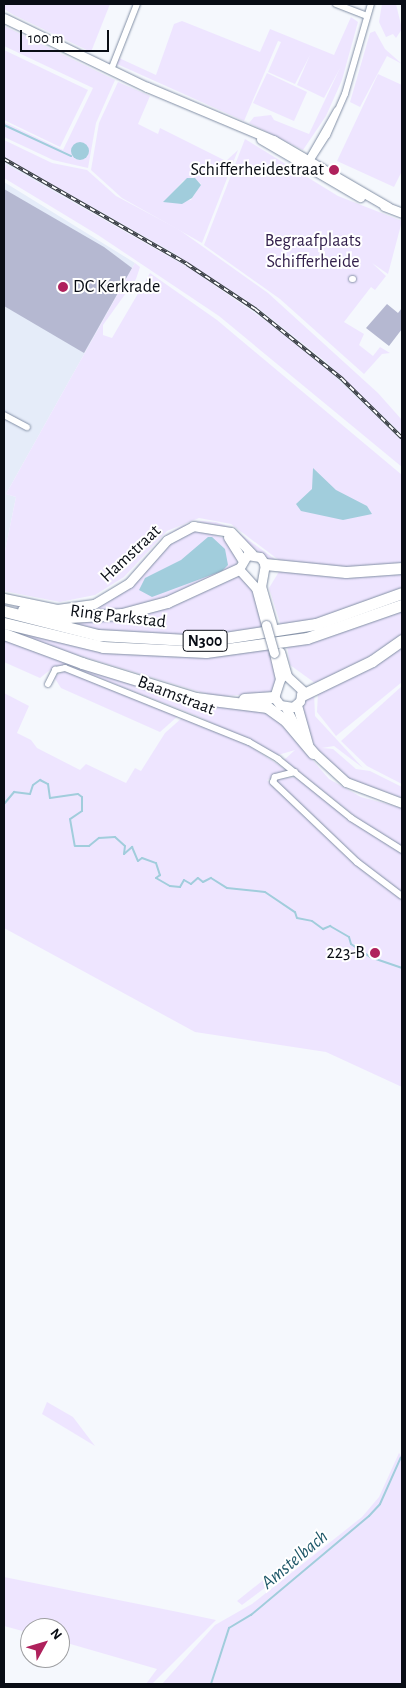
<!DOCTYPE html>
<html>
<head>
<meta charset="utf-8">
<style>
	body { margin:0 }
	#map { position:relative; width:406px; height:1688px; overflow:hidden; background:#f5f8fd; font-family:"Alegreya Sans",sans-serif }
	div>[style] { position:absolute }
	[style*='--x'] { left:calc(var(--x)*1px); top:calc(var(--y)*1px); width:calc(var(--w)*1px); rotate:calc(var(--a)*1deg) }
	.built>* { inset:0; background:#e5ecf9 }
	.green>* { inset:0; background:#eee5ff }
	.water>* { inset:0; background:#a1cddc }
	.round { border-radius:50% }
	.stream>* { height:2px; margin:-1px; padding:0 1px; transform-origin:1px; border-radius:1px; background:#a1cddc }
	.building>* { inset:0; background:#b5b8d1 }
	.roads { filter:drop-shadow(0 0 1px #828fa5) drop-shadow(0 0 1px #828fa5) }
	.street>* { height:6px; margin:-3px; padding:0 3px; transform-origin:3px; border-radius:3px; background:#fff }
	.secondary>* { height:9px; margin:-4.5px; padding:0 4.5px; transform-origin:4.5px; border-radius:4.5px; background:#fff }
	.highway>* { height:11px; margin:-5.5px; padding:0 5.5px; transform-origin:5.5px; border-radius:5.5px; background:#fff }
	.rail>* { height:4px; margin-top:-2px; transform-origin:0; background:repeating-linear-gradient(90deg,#fff 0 5.5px,#3b3f46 0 11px); box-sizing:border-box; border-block:1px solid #3b3f46 }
	.bridges { filter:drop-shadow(0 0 1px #828fa5) drop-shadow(0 0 1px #828fa5) }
	.secondary-bridge>* { height:9px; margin:-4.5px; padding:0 4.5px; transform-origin:4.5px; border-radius:4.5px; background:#fff }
	.dots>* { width:14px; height:14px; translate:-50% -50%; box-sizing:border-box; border:2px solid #fff; border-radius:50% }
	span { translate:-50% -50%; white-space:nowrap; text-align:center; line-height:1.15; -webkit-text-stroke:4px #fff; paint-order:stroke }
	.shield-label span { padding:1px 4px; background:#fff; border:1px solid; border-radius:4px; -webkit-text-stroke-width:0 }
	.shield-label { font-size:16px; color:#090d15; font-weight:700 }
	.poi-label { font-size:18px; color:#090d15 }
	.right { translate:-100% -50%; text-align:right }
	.left { translate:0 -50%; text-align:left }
	.park-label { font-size:18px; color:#311e4a }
	.street-label { font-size:18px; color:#090d15 }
	.water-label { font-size:19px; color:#1e5768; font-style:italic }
	.frame { position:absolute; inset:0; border:5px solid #090d15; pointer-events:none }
	.north { position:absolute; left:20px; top:1618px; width:50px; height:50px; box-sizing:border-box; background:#fff; border:1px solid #9d9ea1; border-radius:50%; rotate:51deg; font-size:14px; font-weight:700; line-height:20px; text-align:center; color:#090d15 }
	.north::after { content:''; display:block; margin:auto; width:18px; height:22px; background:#af215c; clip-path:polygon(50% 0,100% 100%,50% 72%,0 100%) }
	.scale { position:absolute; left:20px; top:30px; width:89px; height:22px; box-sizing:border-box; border:2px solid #090d15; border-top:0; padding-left:6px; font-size:15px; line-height:18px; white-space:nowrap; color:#090d15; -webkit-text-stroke:4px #fff; paint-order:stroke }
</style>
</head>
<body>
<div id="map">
	<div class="built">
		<div style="clip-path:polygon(4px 157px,172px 252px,258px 308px,346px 379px,396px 427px,402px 441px,266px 321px,234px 297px,154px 247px,4px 163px)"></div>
		<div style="clip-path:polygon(4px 182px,135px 263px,6px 494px,16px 497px,4px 556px)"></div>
	</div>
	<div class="green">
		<div style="clip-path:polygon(4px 4px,110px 4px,91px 52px,14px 15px,4px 9px)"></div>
		<div style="clip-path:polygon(382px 4px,396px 4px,402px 29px,396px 38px,393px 34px,386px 37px,379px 22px)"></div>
		<div style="clip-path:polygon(351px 17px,358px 22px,342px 80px,326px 116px,303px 150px,249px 123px,254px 117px,271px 115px,274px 120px,309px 134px,340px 68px,324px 98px,297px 85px,310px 55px,295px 84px,268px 72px,281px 42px,278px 41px,244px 121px,117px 64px,119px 58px,156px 75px,174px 24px,182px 21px,260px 52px,270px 29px,334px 55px)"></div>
		<div style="clip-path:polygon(4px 26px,115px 80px,96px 123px,88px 168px,53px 160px,4px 137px,4px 122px,63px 150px,93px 88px,4px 46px)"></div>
		<div style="clip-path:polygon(375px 31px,385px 49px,402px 64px,387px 56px,360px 107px,350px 102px,370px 33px)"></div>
		<div style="clip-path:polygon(4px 50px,88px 90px,60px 147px,4px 120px)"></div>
		<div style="clip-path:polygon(267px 73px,307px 92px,294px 121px,253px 103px)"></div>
		<div style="clip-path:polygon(378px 74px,402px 85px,402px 171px,394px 187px,337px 161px)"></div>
		<div style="clip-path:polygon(evenodd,118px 82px,150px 96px,138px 124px,158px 134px,160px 128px,226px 161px,238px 150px,202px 243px,122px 198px,91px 170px,99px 123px,118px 82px,193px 177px,201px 184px,191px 200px,165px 202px,183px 181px,193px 177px)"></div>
		<div style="clip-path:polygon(245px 139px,338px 196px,402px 221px,388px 274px,372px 263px,386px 276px,375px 290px,371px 287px,344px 322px,364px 334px,359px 345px,373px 356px,380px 347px,390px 353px,382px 354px,364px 374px,280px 299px,204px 245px)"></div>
		<div style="clip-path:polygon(4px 140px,52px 163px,87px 170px,116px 196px,178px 229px,268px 293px,378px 393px,402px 420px,402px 434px,326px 362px,258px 308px,172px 252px,4px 157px)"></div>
		<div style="clip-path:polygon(4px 163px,191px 269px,266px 321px,329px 371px,402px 441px,402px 467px,219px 316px,98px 235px,4px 178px)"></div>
		<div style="clip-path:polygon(135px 263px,140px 267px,136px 279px,103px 325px,103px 335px,112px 338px,150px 273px,217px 320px,402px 475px,402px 565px,360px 570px,280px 561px,231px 524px,199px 518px,167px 531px,124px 577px,95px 595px,60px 602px,4px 591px,4px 556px,16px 497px,6px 494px)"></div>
		<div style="clip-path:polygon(201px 521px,216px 522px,232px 528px,276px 560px,273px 565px,229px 528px,199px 522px,172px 532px,132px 573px,165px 536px,183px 525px)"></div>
		<div style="clip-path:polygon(198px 530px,227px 539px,238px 556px,236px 566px,155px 604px,93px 617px,28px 610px,13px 606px,78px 611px,102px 604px,129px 586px,171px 542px)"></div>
		<div style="clip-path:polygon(280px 570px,402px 570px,402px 589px,356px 609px,282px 629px,269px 588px)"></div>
		<div style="clip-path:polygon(237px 574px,254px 590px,264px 632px,203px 638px,80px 629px,24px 612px,93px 620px)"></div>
		<div style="clip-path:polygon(402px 609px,402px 637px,380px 653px,315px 683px,290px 665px,287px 646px)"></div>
		<div style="clip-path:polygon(4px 626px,80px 647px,130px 654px,180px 656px,269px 649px,277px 675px,272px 692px,217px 697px,14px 636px)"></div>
		<div style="clip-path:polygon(4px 636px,159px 689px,270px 711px,329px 779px,361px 797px,402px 808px,402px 847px,367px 826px,284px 760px,295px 750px,278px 755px,197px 716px,68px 666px,55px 666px,40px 678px,4px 662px)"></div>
		<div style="clip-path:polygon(402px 642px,402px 682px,336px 736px,317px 712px,318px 693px)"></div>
		<div style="clip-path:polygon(64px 671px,89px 680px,178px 716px,160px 732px,61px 688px,54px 677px)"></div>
		<div style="clip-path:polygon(402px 686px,402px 784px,367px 766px,341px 741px)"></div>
		<div style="clip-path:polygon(314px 692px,315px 716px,363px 768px,334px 746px,322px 748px,333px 749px,356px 769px,370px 771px,402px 787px,402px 798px,349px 779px,315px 747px,300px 708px,305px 697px)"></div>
		<div style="clip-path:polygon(4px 693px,29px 706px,17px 733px,31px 740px,37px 748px,80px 770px,86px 764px,126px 783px,135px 768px,141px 771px,165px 733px,183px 717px,248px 745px,288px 771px,267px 780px,366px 873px,402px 899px,402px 1087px,326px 1052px,195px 1032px,4px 928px)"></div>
		<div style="clip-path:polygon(296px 777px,353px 822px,402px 853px,402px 894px,383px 882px,279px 786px,277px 779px)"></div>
		<div style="clip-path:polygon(47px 1402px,73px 1417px,95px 1446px,42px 1414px)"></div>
		<div style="clip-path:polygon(399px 1453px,402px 1457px,402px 1684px,162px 1684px,215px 1625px,252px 1604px,362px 1517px,379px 1497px)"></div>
		<div style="clip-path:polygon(316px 1538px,321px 1542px,270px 1584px,242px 1605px,237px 1601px)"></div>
		<div style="clip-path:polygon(4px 1577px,178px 1612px,216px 1620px,152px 1684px,146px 1684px,157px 1669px,60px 1641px,60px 1628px,30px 1628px,30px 1633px,4px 1626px)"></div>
	</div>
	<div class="water">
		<div class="round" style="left:71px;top:142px;width:18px;height:18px"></div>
		<div style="clip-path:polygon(187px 178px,195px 178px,201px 185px,192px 198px,182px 204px,163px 202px)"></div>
		<div style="clip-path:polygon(313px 468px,336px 490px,367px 506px,372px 514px,343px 520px,301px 511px,296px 504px,312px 489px)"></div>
		<div style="clip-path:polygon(208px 537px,212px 537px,225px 549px,228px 565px,222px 571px,152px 597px,139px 590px,145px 578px,181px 560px)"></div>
	</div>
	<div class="stream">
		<div style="--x:4;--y:125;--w:74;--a:24.8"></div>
		<div style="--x:4;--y:804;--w:16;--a:-50"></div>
		<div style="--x:14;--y:792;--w:16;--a:7"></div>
		<div style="--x:30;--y:794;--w:9;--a:-72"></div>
		<div style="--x:33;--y:785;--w:9;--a:-36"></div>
		<div style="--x:40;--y:780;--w:9;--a:27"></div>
		<div style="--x:48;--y:784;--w:14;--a:82"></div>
		<div style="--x:50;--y:798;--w:28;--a:-8"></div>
		<div style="--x:78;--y:794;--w:5;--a:37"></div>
		<div style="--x:82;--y:797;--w:14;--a:90"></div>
		<div style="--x:82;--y:811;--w:14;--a:146"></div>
		<div style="--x:70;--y:819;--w:27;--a:80"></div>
		<div style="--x:75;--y:846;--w:14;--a:0"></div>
		<div style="--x:89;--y:846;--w:13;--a:-39"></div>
		<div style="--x:99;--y:838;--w:16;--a:-4"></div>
		<div style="--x:115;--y:837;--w:13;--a:42"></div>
		<div style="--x:125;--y:846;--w:8;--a:97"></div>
		<div style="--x:124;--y:854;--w:11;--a:-41"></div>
		<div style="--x:132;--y:847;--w:15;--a:67"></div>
		<div style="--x:138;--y:861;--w:5;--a:-37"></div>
		<div style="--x:142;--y:858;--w:15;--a:20"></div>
		<div style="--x:156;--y:863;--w:13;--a:72"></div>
		<div style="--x:160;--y:875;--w:5;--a:143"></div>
		<div style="--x:156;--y:878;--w:16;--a:30"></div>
		<div style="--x:170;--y:886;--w:10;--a:6"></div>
		<div style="--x:180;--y:887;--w:8;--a:-60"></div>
		<div style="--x:184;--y:880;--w:8;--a:30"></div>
		<div style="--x:191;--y:884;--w:9;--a:-41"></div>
		<div style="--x:198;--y:878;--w:6;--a:39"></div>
		<div style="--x:203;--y:882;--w:9;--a:-27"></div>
		<div style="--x:211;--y:878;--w:19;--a:32"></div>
		<div style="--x:227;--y:888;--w:38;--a:6"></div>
		<div style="--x:265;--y:892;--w:36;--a:34"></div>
		<div style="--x:295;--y:912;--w:6;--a:72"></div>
		<div style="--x:297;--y:918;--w:15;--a:11"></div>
		<div style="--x:312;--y:921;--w:14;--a:36"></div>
		<div style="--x:323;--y:929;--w:8;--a:-23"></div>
		<div style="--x:330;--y:926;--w:22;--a:30"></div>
		<div style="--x:349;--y:937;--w:7;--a:74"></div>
		<div style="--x:351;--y:944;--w:23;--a:34"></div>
		<div style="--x:370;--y:957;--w:34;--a:19"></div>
		<div style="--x:211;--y:1684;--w:59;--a:-72.2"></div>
		<div style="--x:229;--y:1628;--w:26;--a:-31"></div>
		<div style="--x:251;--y:1615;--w:154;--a:-40"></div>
		<div style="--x:369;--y:1516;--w:16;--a:-47"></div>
		<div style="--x:380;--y:1504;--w:51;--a:-65.9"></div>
	</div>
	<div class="building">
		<div style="clip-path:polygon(4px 189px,104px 247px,132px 268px,84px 353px,4px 306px)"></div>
		<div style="clip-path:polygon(387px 304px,398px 313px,402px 308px,402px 329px,389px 346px,366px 328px)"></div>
	</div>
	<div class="roads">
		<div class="street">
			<div style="--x:336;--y:4;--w:33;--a:21"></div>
			<div style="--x:111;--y:70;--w:71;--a:-68.5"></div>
			<div style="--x:306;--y:164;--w:62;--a:-60.1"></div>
			<div style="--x:308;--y:164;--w:35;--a:-57"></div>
			<div style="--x:327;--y:135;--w:45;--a:-66.3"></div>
			<div style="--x:345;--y:94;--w:94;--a:-73.9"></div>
			<div style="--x:352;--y:279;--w:1;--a:0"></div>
			<div style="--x:4;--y:415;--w:26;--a:28"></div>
			<div style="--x:48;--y:684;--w:16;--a:-63"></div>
			<div style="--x:55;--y:670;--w:10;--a:-11"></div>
			<div style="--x:65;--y:668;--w:198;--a:21.9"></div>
			<div style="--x:249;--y:742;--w:34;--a:30"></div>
			<div style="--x:278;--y:759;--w:94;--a:38.9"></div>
			<div style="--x:351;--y:818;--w:60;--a:32.1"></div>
			<div style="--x:295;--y:772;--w:21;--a:166"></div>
			<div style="--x:275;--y:777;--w:5;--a:112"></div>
			<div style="--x:273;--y:782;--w:116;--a:43.6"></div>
			<div style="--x:357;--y:862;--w:56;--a:37.1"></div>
		</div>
		<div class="secondary">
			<div style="--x:4;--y:18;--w:159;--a:25.8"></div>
			<div style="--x:147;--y:87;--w:137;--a:22.8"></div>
			<div style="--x:273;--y:140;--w:133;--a:30.2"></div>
			<div style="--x:261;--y:139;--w:115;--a:30.4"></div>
			<div style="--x:384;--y:206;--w:19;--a:21"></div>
			<div style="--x:228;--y:537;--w:26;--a:58"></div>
			<div style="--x:4;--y:598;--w:54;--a:11.7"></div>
			<div style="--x:57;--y:609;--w:37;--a:-8"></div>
			<div style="--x:94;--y:604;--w:41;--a:-31"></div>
			<div style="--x:129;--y:583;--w:57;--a:-48.5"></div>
			<div style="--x:167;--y:540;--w:30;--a:-28"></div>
			<div style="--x:193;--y:526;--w:38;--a:9"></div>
			<div style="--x:231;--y:532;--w:30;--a:46"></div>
			<div style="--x:266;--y:625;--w:38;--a:-105"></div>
			<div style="--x:256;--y:588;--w:25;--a:-132"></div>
			<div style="--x:239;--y:569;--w:16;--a:-60"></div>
			<div style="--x:247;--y:555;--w:13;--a:9"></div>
			<div style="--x:260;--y:557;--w:9;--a:54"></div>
			<div style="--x:265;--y:564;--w:22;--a:100"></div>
			<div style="--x:261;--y:586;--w:40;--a:74"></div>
			<div style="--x:274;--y:653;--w:27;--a:77"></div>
			<div style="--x:280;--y:679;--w:19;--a:108"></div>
			<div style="--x:274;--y:697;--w:10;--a:53"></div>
			<div style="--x:280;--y:705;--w:13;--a:9"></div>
			<div style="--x:293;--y:707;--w:9;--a:-41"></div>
			<div style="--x:300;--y:701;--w:11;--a:-80"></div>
			<div style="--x:302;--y:690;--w:21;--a:-137"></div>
			<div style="--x:287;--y:676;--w:25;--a:-106"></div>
			<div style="--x:297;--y:705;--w:41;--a:74.2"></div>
			<div style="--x:286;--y:708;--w:25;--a:63"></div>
			<div style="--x:310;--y:749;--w:49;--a:42.5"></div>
			<div style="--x:346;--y:782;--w:60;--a:20.6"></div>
		</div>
		<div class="highway">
			<div style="--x:265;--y:564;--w:81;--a:5.6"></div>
			<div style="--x:346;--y:572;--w:56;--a:-4.1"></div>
			<div style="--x:23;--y:610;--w:46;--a:8.8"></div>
			<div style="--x:68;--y:617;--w:54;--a:-3.2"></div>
			<div style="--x:122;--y:614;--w:47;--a:-14.9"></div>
			<div style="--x:167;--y:602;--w:79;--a:-24.6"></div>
			<div style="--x:4;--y:611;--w:97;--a:14.3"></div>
			<div style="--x:98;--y:635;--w:107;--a:3.2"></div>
			<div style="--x:205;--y:641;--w:112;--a:-8.7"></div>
			<div style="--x:316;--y:624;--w:91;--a:-19.8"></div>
			<div style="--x:4;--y:623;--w:102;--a:13.6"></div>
			<div style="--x:103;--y:647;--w:103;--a:2.8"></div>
			<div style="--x:206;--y:652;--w:102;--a:-7.9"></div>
			<div style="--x:307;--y:638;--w:101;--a:-19.2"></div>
			<div style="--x:4;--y:634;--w:83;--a:20.4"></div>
			<div style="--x:82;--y:663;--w:119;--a:17.1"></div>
			<div style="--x:196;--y:698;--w:72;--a:7.2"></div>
			<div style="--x:267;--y:707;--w:24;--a:36"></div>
			<div style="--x:286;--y:721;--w:42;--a:49.8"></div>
			<div style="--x:302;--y:695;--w:78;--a:-25.9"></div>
			<div style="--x:372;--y:661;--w:37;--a:-35"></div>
			<div style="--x:244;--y:699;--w:30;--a:-4"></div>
		</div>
	</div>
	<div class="rail">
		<div style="--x:4;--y:159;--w:211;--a:29.8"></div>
		<div style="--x:187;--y:264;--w:82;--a:33.5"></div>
		<div style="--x:255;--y:309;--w:112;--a:38.8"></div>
		<div style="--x:342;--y:379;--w:84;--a:44.5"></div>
	</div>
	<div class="bridges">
		<div class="secondary-bridge">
			<div style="--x:266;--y:625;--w:29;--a:74"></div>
		</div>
	</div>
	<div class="dots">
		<div style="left:334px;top:170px;background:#af215c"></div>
		<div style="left:63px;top:287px;background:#af215c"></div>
		<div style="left:375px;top:953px;background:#af215c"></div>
	</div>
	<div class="shield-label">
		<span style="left:205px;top:641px">N300</span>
	</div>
	<div class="poi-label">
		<span class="right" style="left:324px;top:170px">Schifferheidestraat</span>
		<span class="left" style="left:73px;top:287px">DC Kerkrade</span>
		<span class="right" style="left:365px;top:953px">223-B</span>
	</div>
	<div class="park-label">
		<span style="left:313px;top:252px">Begraafplaats<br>Schifferheide</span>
	</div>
	<div class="street-label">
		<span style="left:131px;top:554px;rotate:-43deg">Hamstraat</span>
		<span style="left:118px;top:617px;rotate:7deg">Ring Parkstad</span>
		<span style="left:176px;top:696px;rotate:21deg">Baamstraat</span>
	</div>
	<div class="water-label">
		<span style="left:295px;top:1560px;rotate:-40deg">Amstelbach</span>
	</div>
	<div class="frame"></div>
	<div class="north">N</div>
	<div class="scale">100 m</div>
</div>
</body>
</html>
